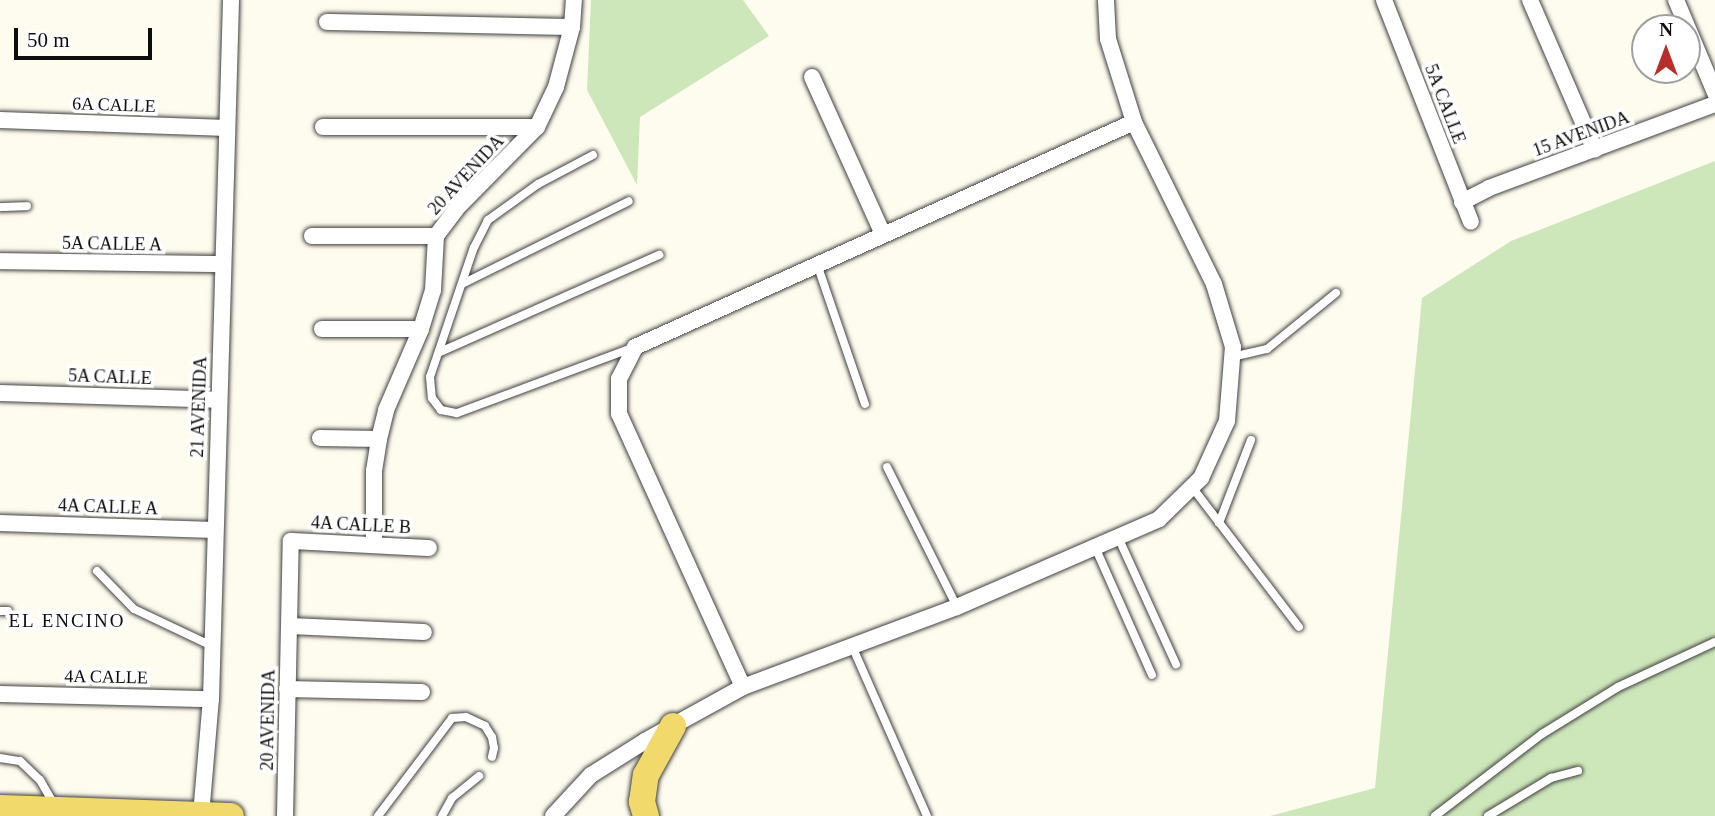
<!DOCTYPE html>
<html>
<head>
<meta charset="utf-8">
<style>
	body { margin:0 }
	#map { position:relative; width:1715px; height:816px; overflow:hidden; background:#fefcee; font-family:Georgia,serif }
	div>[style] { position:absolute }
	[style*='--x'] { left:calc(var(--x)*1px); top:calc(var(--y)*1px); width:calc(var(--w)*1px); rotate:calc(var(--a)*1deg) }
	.green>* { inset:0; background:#cee7ba }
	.roads { filter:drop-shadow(0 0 2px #404040) drop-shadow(0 0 2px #404040) }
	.lane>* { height:8px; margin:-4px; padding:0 4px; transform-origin:4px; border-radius:4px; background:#fff }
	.street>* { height:16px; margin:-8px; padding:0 8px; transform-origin:8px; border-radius:8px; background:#fff }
	.primary>* { height:26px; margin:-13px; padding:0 13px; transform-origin:13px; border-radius:13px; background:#f1d96b }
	span { translate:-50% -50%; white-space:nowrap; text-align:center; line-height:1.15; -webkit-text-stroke:7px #fff; paint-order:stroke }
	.street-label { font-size:18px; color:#0d0d0d }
	.neighbourhood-label { font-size:19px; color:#0d0d0d; letter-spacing:2px }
	.north { position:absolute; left:1631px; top:14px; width:70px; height:70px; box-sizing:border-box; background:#fff; border:2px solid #9e9e9e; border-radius:50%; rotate:0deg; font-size:19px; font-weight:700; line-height:28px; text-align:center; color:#0d0d0d }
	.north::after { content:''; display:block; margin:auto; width:24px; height:32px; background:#b62f2c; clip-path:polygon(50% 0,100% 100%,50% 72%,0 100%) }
	.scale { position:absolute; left:14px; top:28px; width:138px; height:32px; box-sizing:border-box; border:4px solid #0d0d0d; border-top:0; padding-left:9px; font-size:21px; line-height:24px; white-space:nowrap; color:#0d0d0d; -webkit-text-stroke:5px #fff; paint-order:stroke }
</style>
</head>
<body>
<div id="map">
	<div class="green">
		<div style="clip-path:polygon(591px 0,743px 0,769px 36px,640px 117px,637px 185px,587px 90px)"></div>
		<div style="clip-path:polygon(1715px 161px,1715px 816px,1270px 816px,1375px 788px,1422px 298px,1511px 241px)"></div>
	</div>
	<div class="roads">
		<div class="lane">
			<div style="--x:593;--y:155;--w:62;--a:152.2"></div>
			<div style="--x:538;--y:184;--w:62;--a:144.2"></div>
			<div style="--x:488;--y:220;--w:30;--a:117"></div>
			<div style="--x:474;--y:247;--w:137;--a:108.7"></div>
			<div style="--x:430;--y:377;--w:21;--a:85"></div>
			<div style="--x:432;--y:398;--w:15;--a:53"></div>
			<div style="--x:441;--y:410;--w:16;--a:11"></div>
			<div style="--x:457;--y:413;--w:187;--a:-20.4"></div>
			<div style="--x:0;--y:207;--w:27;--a:-2"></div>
			<div style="--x:817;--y:264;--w:148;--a:71.1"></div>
			<div style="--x:462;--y:284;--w:186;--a:-26.4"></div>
			<div style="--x:440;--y:352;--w:240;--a:-23.9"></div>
			<div style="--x:1232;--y:357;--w:36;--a:-13"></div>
			<div style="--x:1267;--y:349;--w:89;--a:-39.1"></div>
			<div style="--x:887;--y:467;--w:157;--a:63.4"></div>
			<div style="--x:1192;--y:487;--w:176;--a:52.6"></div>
			<div style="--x:1219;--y:523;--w:89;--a:-68.9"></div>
			<div style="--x:1118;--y:537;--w:140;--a:65.5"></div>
			<div style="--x:1095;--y:547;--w:140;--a:66"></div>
			<div style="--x:97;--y:571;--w:53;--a:45.8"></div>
			<div style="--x:134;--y:609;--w:86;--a:25.4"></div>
			<div style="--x:0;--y:611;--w:8;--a:0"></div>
			<div style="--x:852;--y:646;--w:186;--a:66.2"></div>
			<div style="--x:0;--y:758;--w:20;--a:9"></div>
			<div style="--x:20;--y:761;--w:28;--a:44"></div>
			<div style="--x:40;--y:780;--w:28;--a:60"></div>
			<div style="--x:378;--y:816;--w:123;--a:-52.9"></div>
			<div style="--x:452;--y:718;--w:14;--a:-4"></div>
			<div style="--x:466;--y:717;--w:21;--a:25"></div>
			<div style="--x:485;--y:726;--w:13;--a:58"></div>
			<div style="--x:492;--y:737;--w:11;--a:80"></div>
			<div style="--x:494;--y:748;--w:9;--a:103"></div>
			<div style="--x:442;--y:816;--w:21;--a:-61"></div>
			<div style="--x:452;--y:798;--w:35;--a:-39"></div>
			<div style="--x:1435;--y:816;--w:135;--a:-37.5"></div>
			<div style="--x:1542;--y:734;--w:89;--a:-31.7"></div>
			<div style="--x:1618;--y:687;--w:107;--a:-24.9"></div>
			<div style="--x:1488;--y:816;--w:74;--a:-31.1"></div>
			<div style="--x:1551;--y:778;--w:28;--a:-15"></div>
		</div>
		<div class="street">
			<div style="--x:1384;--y:0;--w:238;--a:68.6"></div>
			<div style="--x:1530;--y:0;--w:163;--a:66.6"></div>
			<div style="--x:1676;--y:0;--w:101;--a:67.2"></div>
			<div style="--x:327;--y:22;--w:245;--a:1.2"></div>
			<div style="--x:812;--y:77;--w:172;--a:65.7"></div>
			<div style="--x:0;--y:120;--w:227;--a:2"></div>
			<div style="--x:323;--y:127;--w:214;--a:0"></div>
			<div style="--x:1462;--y:202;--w:30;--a:-27"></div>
			<div style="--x:1489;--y:188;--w:241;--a:-20.4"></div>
			<div style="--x:312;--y:236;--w:124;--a:0"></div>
			<div style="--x:0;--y:261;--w:223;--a:0.8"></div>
			<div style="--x:322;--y:329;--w:99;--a:0"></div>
			<div style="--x:0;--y:393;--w:218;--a:1.8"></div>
			<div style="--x:320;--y:438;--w:59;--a:1"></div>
			<div style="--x:0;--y:523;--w:214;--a:1.9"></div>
			<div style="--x:374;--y:545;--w:74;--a:-90"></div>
			<div style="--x:374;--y:471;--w:32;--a:-81"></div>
			<div style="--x:379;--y:439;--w:30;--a:-76"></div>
			<div style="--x:386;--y:410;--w:88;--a:-66.6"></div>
			<div style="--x:421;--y:329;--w:41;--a:-72.9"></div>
			<div style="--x:433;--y:290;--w:54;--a:-86.8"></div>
			<div style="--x:436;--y:236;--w:34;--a:-53"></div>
			<div style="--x:456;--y:209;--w:115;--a:-45.4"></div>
			<div style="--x:537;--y:127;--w:44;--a:-64.6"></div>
			<div style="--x:556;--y:87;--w:62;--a:-75.1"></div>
			<div style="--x:572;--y:27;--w:27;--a:-86"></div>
			<div style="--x:290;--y:626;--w:134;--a:2.6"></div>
			<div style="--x:743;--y:687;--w:300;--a:-114.4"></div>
			<div style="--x:619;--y:414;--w:35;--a:-90"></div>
			<div style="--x:619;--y:379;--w:36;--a:-63"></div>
			<div style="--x:635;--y:347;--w:547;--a:-24.27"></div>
			<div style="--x:287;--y:689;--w:135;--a:1.3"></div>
			<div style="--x:0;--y:694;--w:211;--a:1.4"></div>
			<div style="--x:201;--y:815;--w:116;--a:-85.1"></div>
			<div style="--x:211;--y:699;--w:699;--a:-88.36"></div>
			<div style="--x:285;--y:816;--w:275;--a:-88.8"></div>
			<div style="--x:291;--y:541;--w:138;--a:2.9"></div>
			<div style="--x:553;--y:816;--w:56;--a:-47.2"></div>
			<div style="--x:591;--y:775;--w:64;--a:-32.2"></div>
			<div style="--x:645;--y:741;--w:112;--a:-28.9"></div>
			<div style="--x:743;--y:687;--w:228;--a:-20.5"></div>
			<div style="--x:957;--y:607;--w:220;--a:-23.5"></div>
			<div style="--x:1159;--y:519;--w:59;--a:-44.3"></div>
			<div style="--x:1201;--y:478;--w:63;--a:-65.5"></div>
			<div style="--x:1227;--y:421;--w:74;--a:-85.4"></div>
			<div style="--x:1233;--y:347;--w:66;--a:-106.8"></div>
			<div style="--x:1214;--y:284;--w:181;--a:-116.3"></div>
			<div style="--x:1134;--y:122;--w:87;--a:-107.4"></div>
			<div style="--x:1108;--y:39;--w:39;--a:-93"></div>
		</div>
		<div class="primary">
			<div style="--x:0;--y:808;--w:231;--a:2"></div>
			<div style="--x:646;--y:816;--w:15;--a:-106"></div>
			<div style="--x:642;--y:802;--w:27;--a:-82"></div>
			<div style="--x:646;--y:775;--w:56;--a:-61.1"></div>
		</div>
	</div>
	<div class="street-label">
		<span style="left:1445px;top:104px;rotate:69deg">5A CALLE</span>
		<span style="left:114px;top:105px;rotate:2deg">6A CALLE</span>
		<span style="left:1581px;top:134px;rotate:-20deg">15 AVENIDA</span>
		<span style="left:466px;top:175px;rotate:-47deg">20 AVENIDA</span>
		<span style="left:112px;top:244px;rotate:1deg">5A CALLE A</span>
		<span style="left:110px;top:377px;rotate:2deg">5A CALLE</span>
		<span style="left:199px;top:407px;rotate:-88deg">21 AVENIDA</span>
		<span style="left:108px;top:507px;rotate:2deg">4A CALLE A</span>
		<span style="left:361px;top:525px;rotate:3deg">4A CALLE B</span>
		<span style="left:106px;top:677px;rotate:1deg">4A CALLE</span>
		<span style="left:268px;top:720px;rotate:-89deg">20 AVENIDA</span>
	</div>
	<div class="neighbourhood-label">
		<span style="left:67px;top:621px">EL ENCINO</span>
	</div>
	<div class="north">N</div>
	<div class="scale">50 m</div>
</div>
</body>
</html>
